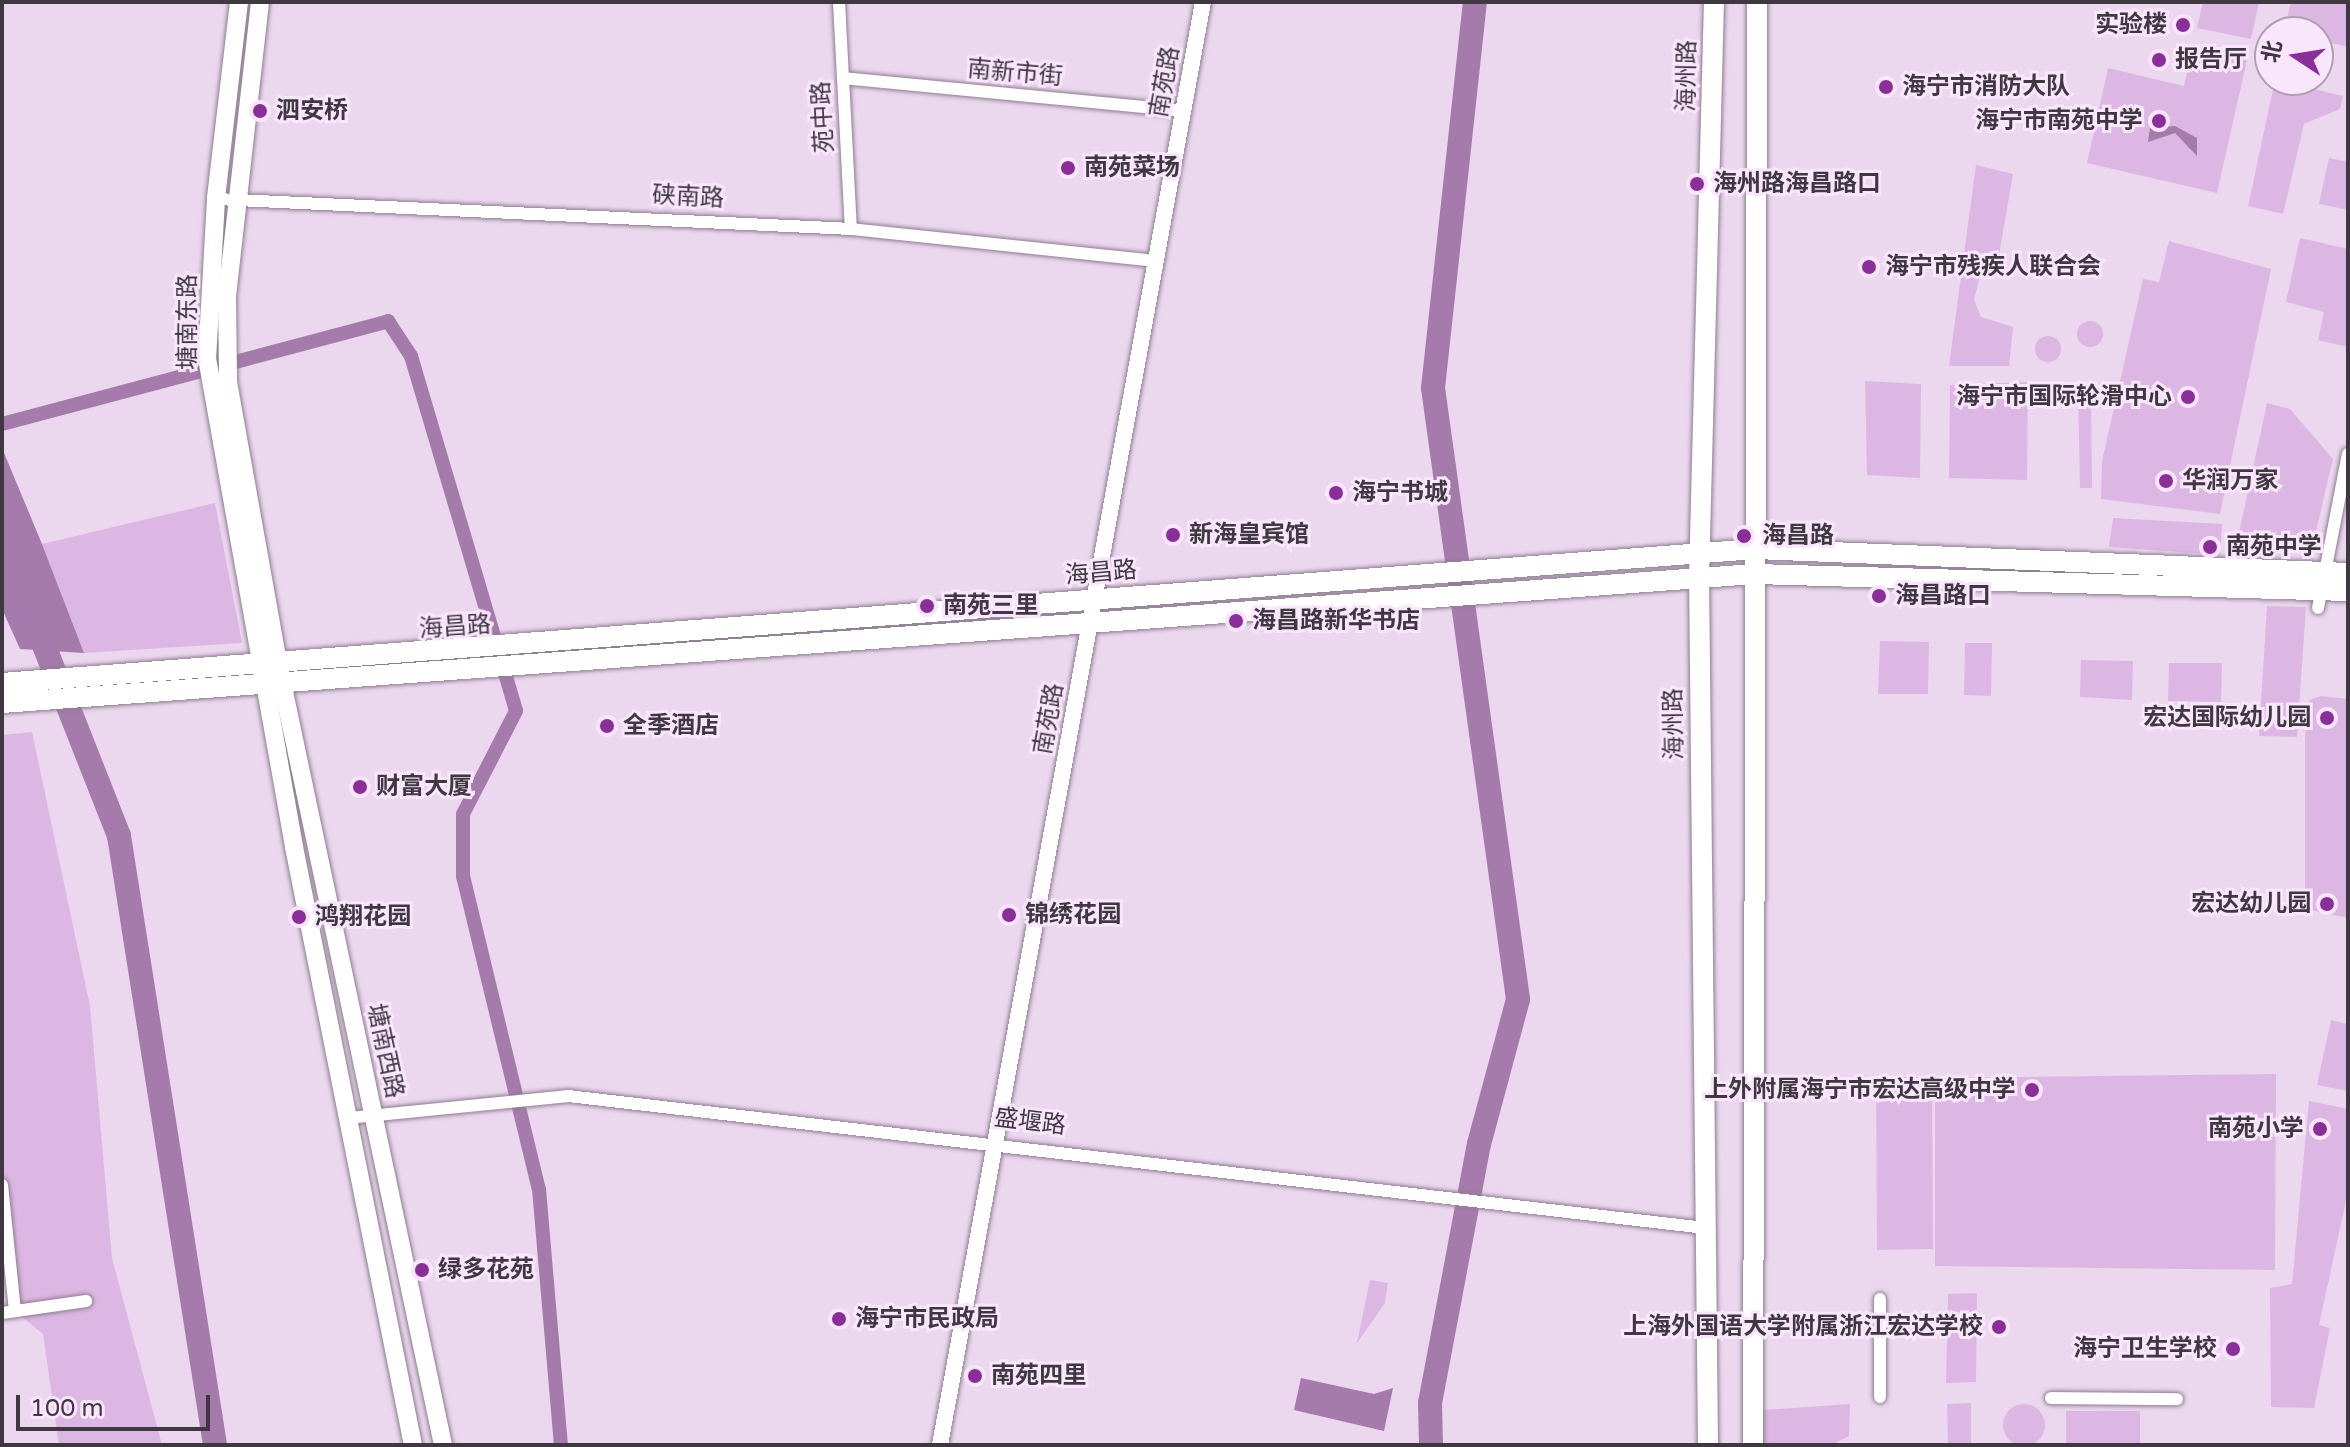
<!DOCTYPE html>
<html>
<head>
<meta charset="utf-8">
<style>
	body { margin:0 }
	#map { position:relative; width:2350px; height:1447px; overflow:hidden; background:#ebd8ee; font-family:"Varela Round","Noto Sans SC",sans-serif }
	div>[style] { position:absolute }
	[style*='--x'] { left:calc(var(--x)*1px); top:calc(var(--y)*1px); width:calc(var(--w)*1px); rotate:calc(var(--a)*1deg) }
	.green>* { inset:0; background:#ddb7e3 }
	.round { border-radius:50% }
	.water>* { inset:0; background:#a57bac }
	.canal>* { height:14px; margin:-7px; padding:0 7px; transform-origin:7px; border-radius:7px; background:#a57bac }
	.river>* { height:24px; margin:-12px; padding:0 12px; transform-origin:12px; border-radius:12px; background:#a57bac }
	.roads { filter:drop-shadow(0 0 2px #8e7d91) drop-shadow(0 0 2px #8e7d91) }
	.minor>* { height:12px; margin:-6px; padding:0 6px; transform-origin:6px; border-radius:6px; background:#fff }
	.tertiary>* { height:16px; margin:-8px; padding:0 8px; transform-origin:8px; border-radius:8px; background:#fff }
	.secondary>* { height:18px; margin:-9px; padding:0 9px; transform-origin:9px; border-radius:9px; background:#fff }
	.primary>* { height:20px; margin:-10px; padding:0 10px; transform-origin:10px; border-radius:10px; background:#fff }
	.dots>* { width:22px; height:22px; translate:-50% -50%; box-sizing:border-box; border:4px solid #f9e5fc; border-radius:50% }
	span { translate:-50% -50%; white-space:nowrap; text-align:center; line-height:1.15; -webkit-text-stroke:6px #f9e5fc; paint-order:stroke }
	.poi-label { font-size:24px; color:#3f3841; font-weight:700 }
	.right { translate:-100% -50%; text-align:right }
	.left { translate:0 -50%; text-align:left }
	.street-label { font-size:24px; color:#3f3841 }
	.frame { position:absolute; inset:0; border:4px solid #3f3841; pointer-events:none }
	.north { position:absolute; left:2254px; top:16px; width:80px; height:80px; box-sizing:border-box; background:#f9e5fc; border:2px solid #afa0b1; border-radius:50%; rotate:282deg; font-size:22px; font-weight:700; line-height:32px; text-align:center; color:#3f3841 }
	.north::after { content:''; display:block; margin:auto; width:28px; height:36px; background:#8a2e99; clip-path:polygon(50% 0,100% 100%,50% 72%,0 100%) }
	.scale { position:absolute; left:16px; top:1395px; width:194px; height:36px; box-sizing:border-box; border:4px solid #3f3841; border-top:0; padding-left:10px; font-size:24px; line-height:28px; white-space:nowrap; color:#3f3841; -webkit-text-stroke:6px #f9e5fc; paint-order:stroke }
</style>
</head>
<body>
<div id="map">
	<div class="green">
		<div style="clip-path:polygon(2203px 2px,2259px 2px,2251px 39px,2197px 28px)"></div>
		<div style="clip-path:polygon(2291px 2px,2348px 2px,2348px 47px,2318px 40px,2318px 32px,2284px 32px)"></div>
		<div style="clip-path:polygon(2192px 48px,2247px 60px,2217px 193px,2087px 163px,2108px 68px,2184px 86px)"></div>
		<div style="clip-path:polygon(2275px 80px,2343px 96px,2340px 109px,2304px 124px,2283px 214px,2248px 206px)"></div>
		<div style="clip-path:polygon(2329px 158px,2348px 162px,2348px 210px,2319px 204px)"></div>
		<div style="clip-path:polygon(1976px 165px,2013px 174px,1998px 261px,1980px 276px,1974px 300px,1981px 317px,2013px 327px,2009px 366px,1949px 366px)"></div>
		<div style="clip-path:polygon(2300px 238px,2348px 249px,2348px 347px,2318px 340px,2324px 312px,2286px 302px)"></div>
		<div style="clip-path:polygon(2169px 241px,2271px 269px,2220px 514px,2101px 499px,2102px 461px,2143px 279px,2159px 282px)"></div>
		<div class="round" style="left:2077px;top:321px;width:26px;height:26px"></div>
		<div class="round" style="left:2035px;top:336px;width:26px;height:26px"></div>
		<div style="clip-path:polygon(1865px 381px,1921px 384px,1920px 478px,1867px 475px)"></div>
		<div style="clip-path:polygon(2028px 382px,2027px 480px,1949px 478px,1950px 385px)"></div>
		<div style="clip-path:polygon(2078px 389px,2091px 389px,2092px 488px,2080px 488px)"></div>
		<div style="clip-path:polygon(2267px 403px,2290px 409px,2333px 459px,2313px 544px,2234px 556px)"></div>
		<div style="clip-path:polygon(215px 503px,242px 643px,84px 653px,42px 544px)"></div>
		<div style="clip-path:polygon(2113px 518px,2222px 524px,2220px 555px,2109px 547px)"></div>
		<div style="clip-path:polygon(2267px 606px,2306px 607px,2297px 737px,2259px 736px)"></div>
		<div style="clip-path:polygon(1880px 641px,1929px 642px,1928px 694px,1878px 694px)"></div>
		<div style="clip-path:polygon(1965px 643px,1992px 643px,1991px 696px,1964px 695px)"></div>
		<div style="clip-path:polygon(2081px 660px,2133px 661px,2132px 700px,2080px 697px)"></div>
		<div style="clip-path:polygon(2169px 663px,2222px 663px,2221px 702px,2168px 701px)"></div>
		<div style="clip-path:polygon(2321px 696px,2348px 699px,2348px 918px,2305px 909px,2305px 737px,2309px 700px)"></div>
		<div style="clip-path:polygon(32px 732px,90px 1006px,112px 1258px,162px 1445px,59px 1445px,43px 1334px,15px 1311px,2px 1185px,2px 735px)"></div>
		<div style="clip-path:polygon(2331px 1020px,2348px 1024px,2348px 1091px,2317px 1085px)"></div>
		<div style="clip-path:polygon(2276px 1074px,2275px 1270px,1935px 1266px,1935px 1078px)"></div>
		<div style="clip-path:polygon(1876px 1077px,1932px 1077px,1933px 1249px,1877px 1250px)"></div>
		<div style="clip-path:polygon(2309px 1101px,2348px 1109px,2348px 1192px,2319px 1325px,2330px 1328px,2314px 1408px,2271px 1407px,2270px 1288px,2292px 1284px)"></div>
		<div style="clip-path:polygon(1370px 1280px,1388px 1283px,1385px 1303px,1357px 1343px)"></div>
		<div style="clip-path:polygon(1977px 1293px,1976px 1382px,1946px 1383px,1948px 1294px)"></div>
		<div style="clip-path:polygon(1971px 1403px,1971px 1445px,1948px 1445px,1947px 1404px)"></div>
		<div class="round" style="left:2003px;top:1404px;width:42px;height:42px"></div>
		<div style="clip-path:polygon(1850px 1404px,1849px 1436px,1831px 1445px,1763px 1445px,1763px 1410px)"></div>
		<div style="clip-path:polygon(2066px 1411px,2140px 1411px,2140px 1445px,2066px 1445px)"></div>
	</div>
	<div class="water">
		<div style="clip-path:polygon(2175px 126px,2197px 138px,2197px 156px,2175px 133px,2148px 142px,2150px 128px)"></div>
		<div style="clip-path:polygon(2px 448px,42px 544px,84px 653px,20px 649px,2px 609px)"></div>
		<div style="clip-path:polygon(1301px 1378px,1374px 1394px,1393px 1388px,1384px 1431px,1294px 1410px)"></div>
	</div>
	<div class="canal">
		<div style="--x:2;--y:424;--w:400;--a:-14.9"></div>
		<div style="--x:388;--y:321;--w:42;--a:56.7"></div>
		<div style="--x:411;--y:356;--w:370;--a:73.5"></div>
		<div style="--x:516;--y:711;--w:116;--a:117.2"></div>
		<div style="--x:463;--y:814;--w:62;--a:90"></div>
		<div style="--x:463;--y:876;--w:322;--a:76.4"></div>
		<div style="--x:539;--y:1189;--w:257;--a:85.1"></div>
	</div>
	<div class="river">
		<div style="--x:34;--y:620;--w:232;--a:68.5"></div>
		<div style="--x:119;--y:836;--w:617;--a:81.04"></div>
		<div style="--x:1431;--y:1445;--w:42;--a:-91.4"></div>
		<div style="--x:1430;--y:1403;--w:264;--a:-79.3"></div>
		<div style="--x:1479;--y:1144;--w:150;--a:-74.9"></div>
		<div style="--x:1518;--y:999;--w:617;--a:-97.92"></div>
		<div style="--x:1433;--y:388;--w:388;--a:-83.8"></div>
	</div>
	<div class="roads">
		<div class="minor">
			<div style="--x:839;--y:2;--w:227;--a:87"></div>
			<div style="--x:843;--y:78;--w:343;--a:5.5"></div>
			<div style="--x:216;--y:199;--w:636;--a:2.7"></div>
			<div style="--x:851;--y:229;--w:308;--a:6"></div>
			<div style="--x:2318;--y:608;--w:157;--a:-79"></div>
			<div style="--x:348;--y:1118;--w:221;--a:-5.7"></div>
			<div style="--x:568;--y:1096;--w:1145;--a:6.62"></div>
			<div style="--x:2;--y:1185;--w:127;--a:84.1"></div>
			<div style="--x:1880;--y:1299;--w:98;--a:90"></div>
			<div style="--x:2;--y:1313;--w:85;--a:-8.1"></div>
			<div style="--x:2051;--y:1398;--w:126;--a:0.5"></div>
		</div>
		<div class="tertiary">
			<div style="--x:940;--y:1445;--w:1467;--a:-79.67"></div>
		</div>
		<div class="secondary">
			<div style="--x:239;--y:2;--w:198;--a:96.7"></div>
			<div style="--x:216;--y:199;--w:159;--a:93.2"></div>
			<div style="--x:207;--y:358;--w:497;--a:79.9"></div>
			<div style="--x:294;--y:847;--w:610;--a:78.75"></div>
			<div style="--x:260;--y:2;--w:295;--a:96.4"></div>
			<div style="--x:227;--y:295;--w:87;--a:89.3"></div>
			<div style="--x:228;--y:382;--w:291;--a:79.9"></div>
			<div style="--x:279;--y:668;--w:794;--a:78.08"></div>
		</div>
		<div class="primary">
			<div style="--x:2;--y:683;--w:1759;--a:-4.37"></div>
			<div style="--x:1756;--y:549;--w:592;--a:2.32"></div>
			<div style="--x:2;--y:703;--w:1758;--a:-4.21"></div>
			<div style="--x:1755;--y:574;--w:593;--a:1.64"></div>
			<div style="--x:1708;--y:1445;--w:868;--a:-90.59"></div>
			<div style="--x:1699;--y:577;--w:575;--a:-88.51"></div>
			<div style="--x:1753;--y:1445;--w:1443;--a:-89.84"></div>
		</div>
	</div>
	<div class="dots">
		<div style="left:2183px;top:25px;background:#8a2e99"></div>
		<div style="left:2159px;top:60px;background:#8a2e99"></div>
		<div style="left:1886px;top:87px;background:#8a2e99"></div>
		<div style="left:260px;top:111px;background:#8a2e99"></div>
		<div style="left:2159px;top:121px;background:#8a2e99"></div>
		<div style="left:1068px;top:168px;background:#8a2e99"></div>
		<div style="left:1697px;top:184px;background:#8a2e99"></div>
		<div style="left:1869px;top:267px;background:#8a2e99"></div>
		<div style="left:2188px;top:397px;background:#8a2e99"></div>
		<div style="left:2166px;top:481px;background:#8a2e99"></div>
		<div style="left:1336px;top:493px;background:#8a2e99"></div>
		<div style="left:1173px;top:535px;background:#8a2e99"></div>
		<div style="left:1744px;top:536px;background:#8a2e99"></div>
		<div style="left:2210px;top:547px;background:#8a2e99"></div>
		<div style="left:1879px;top:596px;background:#8a2e99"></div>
		<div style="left:927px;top:606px;background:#8a2e99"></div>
		<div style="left:1236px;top:621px;background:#8a2e99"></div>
		<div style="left:2327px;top:718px;background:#8a2e99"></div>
		<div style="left:607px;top:726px;background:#8a2e99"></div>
		<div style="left:360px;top:787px;background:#8a2e99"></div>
		<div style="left:2327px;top:904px;background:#8a2e99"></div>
		<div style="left:1009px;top:915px;background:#8a2e99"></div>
		<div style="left:299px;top:917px;background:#8a2e99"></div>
		<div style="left:2032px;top:1090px;background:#8a2e99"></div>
		<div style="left:2320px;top:1129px;background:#8a2e99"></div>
		<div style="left:422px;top:1270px;background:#8a2e99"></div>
		<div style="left:839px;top:1319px;background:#8a2e99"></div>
		<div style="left:1999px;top:1327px;background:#8a2e99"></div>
		<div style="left:2233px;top:1349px;background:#8a2e99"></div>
		<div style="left:975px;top:1376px;background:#8a2e99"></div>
	</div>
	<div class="poi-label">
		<span class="right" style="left:2167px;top:25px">实验楼</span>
		<span class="left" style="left:2175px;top:60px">报告厅</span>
		<span class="left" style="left:1902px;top:87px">海宁市消防大队</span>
		<span class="left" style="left:276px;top:111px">泗安桥</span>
		<span class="right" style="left:2143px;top:121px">海宁市南苑中学</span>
		<span class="left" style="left:1084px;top:168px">南苑菜场</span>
		<span class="left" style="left:1713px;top:184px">海州路海昌路口</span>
		<span class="left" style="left:1885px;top:267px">海宁市残疾人联合会</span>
		<span class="right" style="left:2172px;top:397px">海宁市国际轮滑中心</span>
		<span class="left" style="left:2182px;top:481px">华润万家</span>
		<span class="left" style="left:1352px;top:493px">海宁书城</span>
		<span class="left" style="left:1189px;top:535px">新海皇宾馆</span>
		<span class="left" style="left:1762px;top:536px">海昌路</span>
		<span class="left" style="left:2226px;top:547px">南苑中学</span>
		<span class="left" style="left:1895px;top:596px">海昌路口</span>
		<span class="left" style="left:943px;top:606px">南苑三里</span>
		<span class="left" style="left:1252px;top:621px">海昌路新华书店</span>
		<span class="right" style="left:2311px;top:718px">宏达国际幼儿园</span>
		<span class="left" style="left:623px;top:726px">全季酒店</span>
		<span class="left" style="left:376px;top:787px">财富大厦</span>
		<span class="right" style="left:2311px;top:904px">宏达幼儿园</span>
		<span class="left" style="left:1025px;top:915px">锦绣花园</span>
		<span class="left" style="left:315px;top:917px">鸿翔花园</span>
		<span class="right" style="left:2016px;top:1090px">上外附属海宁市宏达高级中学</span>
		<span class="right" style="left:2304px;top:1129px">南苑小学</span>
		<span class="left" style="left:438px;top:1270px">绿多花苑</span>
		<span class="left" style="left:855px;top:1319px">海宁市民政局</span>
		<span class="right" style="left:1983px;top:1327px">上海外国语大学附属浙江宏达学校</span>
		<span class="right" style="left:2217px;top:1349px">海宁卫生学校</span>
		<span class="left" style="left:991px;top:1376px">南苑四里</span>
	</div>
	<div class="street-label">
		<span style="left:1015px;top:73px;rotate:5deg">南新市街</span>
		<span style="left:1687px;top:76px;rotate:-89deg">海州路</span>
		<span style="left:1165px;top:82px;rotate:-80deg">南苑路</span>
		<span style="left:823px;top:117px;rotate:-93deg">苑中路</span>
		<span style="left:688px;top:197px;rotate:3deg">硖南路</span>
		<span style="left:188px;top:322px;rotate:-90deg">塘南东路</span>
		<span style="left:1101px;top:573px;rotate:-5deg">海昌路</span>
		<span style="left:455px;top:627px;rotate:-4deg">海昌路</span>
		<span style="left:1049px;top:719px;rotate:-80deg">南苑路</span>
		<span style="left:1674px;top:724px;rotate:-91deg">海州路</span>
		<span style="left:385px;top:1051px;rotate:78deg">塘南西路</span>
		<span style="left:1030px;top:1122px;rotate:7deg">盛堰路</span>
	</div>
	<div class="frame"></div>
	<div class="north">北</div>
	<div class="scale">100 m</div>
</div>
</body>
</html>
